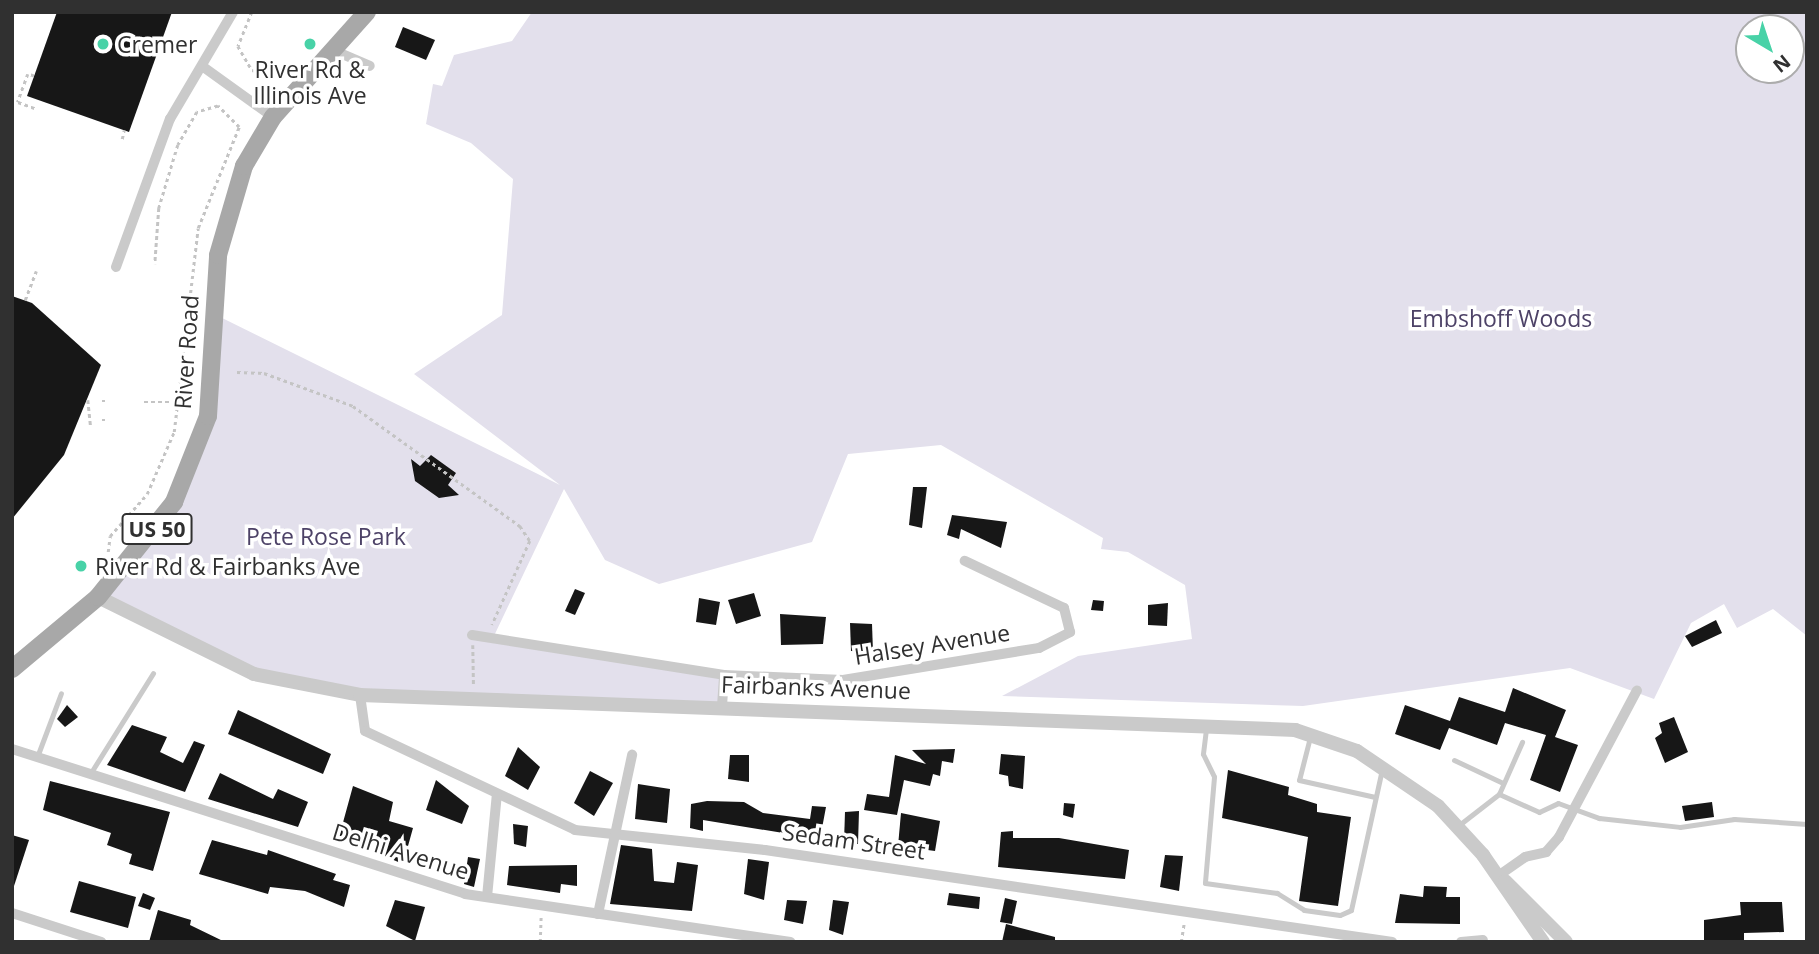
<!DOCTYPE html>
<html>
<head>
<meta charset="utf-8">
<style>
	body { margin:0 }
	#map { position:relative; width:1819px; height:954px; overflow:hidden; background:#fff; font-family:"Open Sans",sans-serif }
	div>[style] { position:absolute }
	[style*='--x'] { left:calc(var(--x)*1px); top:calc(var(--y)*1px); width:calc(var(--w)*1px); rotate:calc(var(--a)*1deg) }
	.green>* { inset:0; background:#e3e0ec }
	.building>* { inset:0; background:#171717 }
	.path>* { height:2.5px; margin-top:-1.25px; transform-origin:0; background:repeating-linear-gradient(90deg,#c4c4c4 0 3.5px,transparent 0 7px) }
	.service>* { height:5px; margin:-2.5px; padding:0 2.5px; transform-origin:2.5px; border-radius:2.5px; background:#cacaca }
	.minor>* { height:10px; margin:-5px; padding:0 5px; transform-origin:5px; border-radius:5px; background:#cacaca }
	.tertiary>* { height:14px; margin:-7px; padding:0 7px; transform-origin:7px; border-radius:7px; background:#cacaca }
	.primary>* { height:18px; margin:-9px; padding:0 9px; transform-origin:9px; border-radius:9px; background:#a8a8a8 }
	.dots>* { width:19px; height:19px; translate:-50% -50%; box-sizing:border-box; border:4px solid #fff; border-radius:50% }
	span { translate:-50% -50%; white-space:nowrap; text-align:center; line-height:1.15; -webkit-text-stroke:7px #fff; paint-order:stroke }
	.shield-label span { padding:2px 5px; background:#fff; border:2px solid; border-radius:5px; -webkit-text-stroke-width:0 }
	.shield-label { font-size:21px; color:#303030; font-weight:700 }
	.poi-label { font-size:23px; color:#303030 }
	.left { translate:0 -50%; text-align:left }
	.park-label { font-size:23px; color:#4d4267 }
	.street-label { font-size:23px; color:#303030 }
	.frame { position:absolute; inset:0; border:14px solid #303030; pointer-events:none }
	.north { position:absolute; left:1735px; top:14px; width:70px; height:70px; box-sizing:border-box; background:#fff; border:2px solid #acacac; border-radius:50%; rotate:141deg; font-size:19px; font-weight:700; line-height:28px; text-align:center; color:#303030 }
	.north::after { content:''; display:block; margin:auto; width:24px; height:32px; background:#48d2a7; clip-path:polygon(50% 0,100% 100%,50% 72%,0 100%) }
</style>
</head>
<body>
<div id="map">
	<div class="green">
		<div style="clip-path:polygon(evenodd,532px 12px,1807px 12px,1807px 636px,1773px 609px,1737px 628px,1724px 604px,1691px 623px,1654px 699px,1570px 668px,1303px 706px,1002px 696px,1078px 656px,1192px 639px,1185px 585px,1128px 552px,1101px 549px,1103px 538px,941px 445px,848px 454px,812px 542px,659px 584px,605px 560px,564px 489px,493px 638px,724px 675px,722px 706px,360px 695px,254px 674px,98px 597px,156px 530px,208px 416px,212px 313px,560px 485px,414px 374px,502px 315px,513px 179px,471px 143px,426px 124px,433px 84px,442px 86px,454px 55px,512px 41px,532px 12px,1749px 28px,1791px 28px,1791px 70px,1749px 70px,1749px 28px)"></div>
	</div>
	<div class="building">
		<div style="clip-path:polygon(57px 12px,172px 12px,129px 132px,27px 96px)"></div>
		<div style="clip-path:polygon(403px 27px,435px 40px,426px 60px,395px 47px)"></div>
		<div style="clip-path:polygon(12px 296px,32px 303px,101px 365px,64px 455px,12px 519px)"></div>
		<div style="clip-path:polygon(431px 455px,456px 473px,448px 485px,459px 495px,439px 498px,415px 481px,411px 459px,420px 466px)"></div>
		<div style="clip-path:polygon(913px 487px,927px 487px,922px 528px,909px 525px)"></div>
		<div style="clip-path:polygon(952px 515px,1007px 522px,1001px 548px,961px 529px,959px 539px,947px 535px)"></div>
		<div style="clip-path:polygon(575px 589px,585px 593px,575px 615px,565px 611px)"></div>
		<div style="clip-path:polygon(754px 593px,761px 616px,736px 624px,728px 600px)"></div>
		<div style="clip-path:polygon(699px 598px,720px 602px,716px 625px,696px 622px)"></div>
		<div style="clip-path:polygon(1093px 600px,1104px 601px,1103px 611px,1091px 610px)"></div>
		<div style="clip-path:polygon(1168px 603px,1167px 626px,1148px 625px,1148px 605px)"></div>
		<div style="clip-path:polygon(780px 614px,826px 617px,823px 644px,781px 645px)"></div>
		<div style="clip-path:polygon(1716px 620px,1722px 633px,1692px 647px,1685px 636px)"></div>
		<div style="clip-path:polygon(850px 623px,872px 624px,873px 652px,851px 651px)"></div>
		<div style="clip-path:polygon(1513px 688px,1566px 710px,1555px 737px,1578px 745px,1560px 792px,1530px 780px,1546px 735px,1505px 723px,1497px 745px,1449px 728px,1440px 750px,1395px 734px,1405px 705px,1450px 721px,1459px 697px,1505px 712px)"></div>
		<div style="clip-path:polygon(67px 705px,78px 717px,65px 727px,57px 719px)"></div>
		<div style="clip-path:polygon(238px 710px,331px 754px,323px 774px,228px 734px)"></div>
		<div style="clip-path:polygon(1674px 717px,1688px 752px,1665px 763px,1655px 738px,1662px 733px,1659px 723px)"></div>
		<div style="clip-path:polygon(132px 725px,167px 737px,160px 752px,183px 763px,194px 741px,205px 745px,185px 792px,107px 765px)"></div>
		<div style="clip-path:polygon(518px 747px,540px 767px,528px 790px,505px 776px)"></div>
		<div style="clip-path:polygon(955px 749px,953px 763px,942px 761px,940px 776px,933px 774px,930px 786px,904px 780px,897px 815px,864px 810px,867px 794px,889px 797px,895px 755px,926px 764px,912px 750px)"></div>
		<div style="clip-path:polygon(1001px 754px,1025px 756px,1023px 789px,1009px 786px,1008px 776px,999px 774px)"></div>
		<div style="clip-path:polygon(730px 755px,749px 755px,749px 782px,728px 779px)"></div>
		<div style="clip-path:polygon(1228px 770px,1289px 787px,1288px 795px,1317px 804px,1317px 812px,1351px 817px,1338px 906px,1299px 901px,1308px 837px,1222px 818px)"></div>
		<div style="clip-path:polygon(590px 771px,613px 783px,594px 816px,574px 803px)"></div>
		<div style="clip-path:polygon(220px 773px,273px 799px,278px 789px,308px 802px,298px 827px,208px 799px)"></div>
		<div style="clip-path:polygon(436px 780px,469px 806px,462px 824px,426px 810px)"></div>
		<div style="clip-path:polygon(50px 781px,170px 812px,153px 871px,129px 864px,132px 854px,107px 845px,111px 833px,43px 810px)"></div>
		<div style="clip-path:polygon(638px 784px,670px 789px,667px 823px,635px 819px)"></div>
		<div style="clip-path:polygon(353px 786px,393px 802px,389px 821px,413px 828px,403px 864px,339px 837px)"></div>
		<div style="clip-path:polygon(707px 801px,744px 802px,763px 813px,810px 819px,812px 806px,826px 807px,820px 839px,703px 820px,703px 831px,690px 828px,691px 804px)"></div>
		<div style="clip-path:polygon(1712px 802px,1714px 817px,1685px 821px,1682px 806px)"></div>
		<div style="clip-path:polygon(1064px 803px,1075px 804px,1073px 818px,1063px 815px)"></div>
		<div style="clip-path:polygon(859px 811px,858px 844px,844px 842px,845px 812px)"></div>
		<div style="clip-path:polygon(901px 813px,940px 821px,935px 851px,898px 846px)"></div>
		<div style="clip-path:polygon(513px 824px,528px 826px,526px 847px,514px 844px)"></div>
		<div style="clip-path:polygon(1013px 831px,1013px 838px,1059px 838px,1129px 850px,1125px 879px,998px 867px,1001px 832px)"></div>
		<div style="clip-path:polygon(12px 835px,29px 840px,14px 886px,12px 885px)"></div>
		<div style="clip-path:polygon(212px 840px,267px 855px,268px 850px,336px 874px,333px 880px,350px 885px,344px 907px,305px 891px,270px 887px,268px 894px,199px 874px)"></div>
		<div style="clip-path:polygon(621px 845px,652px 849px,654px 881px,674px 883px,677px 862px,698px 865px,692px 911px,610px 904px)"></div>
		<div style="clip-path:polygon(1165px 855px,1183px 856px,1179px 891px,1160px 887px)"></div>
		<div style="clip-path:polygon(468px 857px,480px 859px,474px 887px,464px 884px)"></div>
		<div style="clip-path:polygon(748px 859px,769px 862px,764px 900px,744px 894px)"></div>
		<div style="clip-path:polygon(577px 865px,577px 886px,561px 884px,560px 893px,507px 885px,509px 866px)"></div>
		<div style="clip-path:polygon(79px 881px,136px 897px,128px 928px,70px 912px)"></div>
		<div style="clip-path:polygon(1424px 886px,1447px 887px,1446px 897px,1460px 897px,1460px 924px,1395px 923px,1400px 894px,1423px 897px)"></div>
		<div style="clip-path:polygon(143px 893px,155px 898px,150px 910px,138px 906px)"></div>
		<div style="clip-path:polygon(949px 893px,980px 897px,979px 909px,947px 905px)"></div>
		<div style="clip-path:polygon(1005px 898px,1017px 901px,1012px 924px,1000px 922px)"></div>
		<div style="clip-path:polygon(395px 900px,425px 907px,415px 941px,386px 926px)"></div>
		<div style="clip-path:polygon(787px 900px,807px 901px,803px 924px,784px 920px)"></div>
		<div style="clip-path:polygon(833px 900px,849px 902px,843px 935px,829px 930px)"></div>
		<div style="clip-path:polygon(1740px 902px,1782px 902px,1784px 932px,1744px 933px,1744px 942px,1704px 942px,1704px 920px,1741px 915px)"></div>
		<div style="clip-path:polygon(158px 910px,191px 920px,190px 925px,225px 942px,149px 942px)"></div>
		<div style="clip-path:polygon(1006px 924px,1055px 937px,1055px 942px,1002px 942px)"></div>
	</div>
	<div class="path">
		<div style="--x:252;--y:12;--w:37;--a:112"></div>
		<div style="--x:238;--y:46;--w:28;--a:60"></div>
		<div style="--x:252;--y:70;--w:25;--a:12"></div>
		<div style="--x:34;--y:76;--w:6;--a:-162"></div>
		<div style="--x:28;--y:74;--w:30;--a:110"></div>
		<div style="--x:18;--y:102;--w:20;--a:20"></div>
		<div style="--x:122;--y:139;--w:9;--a:-77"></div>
		<div style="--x:25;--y:300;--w:31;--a:-69"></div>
		<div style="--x:237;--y:372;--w:27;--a:2"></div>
		<div style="--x:264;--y:373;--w:95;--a:20.3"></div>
		<div style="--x:353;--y:406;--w:206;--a:35.7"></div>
		<div style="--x:520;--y:526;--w:18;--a:56"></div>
		<div style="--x:530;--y:541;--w:92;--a:114.3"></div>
		<div style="--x:88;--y:400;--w:27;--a:84"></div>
		<div style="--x:102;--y:401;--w:3;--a:0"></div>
		<div style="--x:144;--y:402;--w:35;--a:0"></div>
		<div style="--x:102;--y:420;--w:3;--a:0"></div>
		<div style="--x:108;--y:552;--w:16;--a:-83"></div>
		<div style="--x:110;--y:536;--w:56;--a:-48.6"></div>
		<div style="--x:147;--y:494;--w:68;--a:-66.5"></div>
		<div style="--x:174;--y:432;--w:205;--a:-83.3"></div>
		<div style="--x:198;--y:228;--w:109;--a:-67.9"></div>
		<div style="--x:239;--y:127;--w:30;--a:-135"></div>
		<div style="--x:218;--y:106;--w:22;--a:164"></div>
		<div style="--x:197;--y:112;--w:38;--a:120"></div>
		<div style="--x:178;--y:145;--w:66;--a:106.8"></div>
		<div style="--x:159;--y:208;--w:56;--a:94.1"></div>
		<div style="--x:473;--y:645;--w:39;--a:89"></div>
		<div style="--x:540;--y:942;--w:26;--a:-88"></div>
		<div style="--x:1181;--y:942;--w:18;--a:-81"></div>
	</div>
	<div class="service">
		<div style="--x:1206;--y:729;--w:25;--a:97"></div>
		<div style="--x:1203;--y:754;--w:25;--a:64"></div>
		<div style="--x:1214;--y:777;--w:106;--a:94.9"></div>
		<div style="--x:1205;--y:883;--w:73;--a:7.9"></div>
		<div style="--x:1277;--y:893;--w:32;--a:32"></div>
		<div style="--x:1304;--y:910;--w:36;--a:8"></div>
		<div style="--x:1340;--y:915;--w:12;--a:-24"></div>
		<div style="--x:1351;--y:910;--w:144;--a:-77.6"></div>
		<div style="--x:1310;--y:737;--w:44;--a:104.3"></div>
		<div style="--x:1299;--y:780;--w:78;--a:12.6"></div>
		<div style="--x:37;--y:757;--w:68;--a:-69.4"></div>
		<div style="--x:1454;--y:760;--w:54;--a:25.1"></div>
		<div style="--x:90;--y:774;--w:119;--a:-58"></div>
		<div style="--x:1499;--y:794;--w:57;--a:-66.1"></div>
		<div style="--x:1459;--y:825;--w:51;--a:-37.8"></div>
		<div style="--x:1499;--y:794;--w:44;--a:24.2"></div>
		<div style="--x:1539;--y:812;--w:21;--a:-25"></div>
		<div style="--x:1558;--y:803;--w:44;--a:20.1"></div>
		<div style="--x:1599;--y:818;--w:81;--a:6.3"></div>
		<div style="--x:1680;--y:827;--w:55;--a:-8.4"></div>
		<div style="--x:1734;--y:819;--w:73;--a:3.9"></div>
	</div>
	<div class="minor">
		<div style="--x:333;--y:50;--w:40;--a:23.4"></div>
		<div style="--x:202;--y:66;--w:87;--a:35.7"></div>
		<div style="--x:116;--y:267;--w:158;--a:-70"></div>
		<div style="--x:170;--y:119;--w:124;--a:-59.5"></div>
		<div style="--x:472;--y:635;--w:255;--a:9"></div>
		<div style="--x:724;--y:675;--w:119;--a:2.4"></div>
		<div style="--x:843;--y:680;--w:199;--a:-9.3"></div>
		<div style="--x:1039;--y:648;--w:35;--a:-27"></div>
		<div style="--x:1070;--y:632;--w:25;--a:-104"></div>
		<div style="--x:1064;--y:608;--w:110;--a:-154.6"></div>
		<div style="--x:360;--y:695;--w:36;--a:82"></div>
		<div style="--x:365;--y:731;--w:232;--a:25.2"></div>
		<div style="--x:575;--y:830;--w:191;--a:6"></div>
		<div style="--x:765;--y:850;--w:634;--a:8.35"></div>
		<div style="--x:722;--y:706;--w:31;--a:-86"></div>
		<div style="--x:12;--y:749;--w:476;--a:17.7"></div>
		<div style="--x:465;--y:894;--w:329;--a:8.4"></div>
		<div style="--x:1498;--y:876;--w:33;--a:-35"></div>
		<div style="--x:1525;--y:857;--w:22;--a:-13"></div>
		<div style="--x:1546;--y:852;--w:20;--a:-49"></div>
		<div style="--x:1559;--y:837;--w:166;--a:-62"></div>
		<div style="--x:487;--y:897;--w:103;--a:-84.5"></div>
		<div style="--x:12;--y:913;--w:94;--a:18"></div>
		<div style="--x:598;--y:914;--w:163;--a:-77.9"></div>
		<div style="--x:1461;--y:942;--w:22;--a:-5"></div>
	</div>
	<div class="tertiary">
		<div style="--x:98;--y:597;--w:174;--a:26.3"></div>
		<div style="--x:254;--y:674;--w:108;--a:11.2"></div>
		<div style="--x:360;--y:695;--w:936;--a:2.14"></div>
		<div style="--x:1295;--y:730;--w:65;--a:18.7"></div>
		<div style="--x:1357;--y:751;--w:98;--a:34.2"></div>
		<div style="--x:1438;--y:806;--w:67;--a:47.4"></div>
		<div style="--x:1483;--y:855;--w:106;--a:55.4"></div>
		<div style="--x:1505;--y:881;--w:86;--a:45"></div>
	</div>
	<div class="primary">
		<div style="--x:12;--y:669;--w:112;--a:-39.9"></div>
		<div style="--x:98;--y:597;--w:122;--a:-51.3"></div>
		<div style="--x:174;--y:502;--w:92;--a:-68.4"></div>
		<div style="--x:208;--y:416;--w:161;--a:-86.4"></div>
		<div style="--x:218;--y:255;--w:93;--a:-73.7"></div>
		<div style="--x:244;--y:166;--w:57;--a:-59.4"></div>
		<div style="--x:273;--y:117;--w:141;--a:-48.2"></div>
	</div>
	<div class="dots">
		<div style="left:103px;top:44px;background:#48d2a7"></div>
		<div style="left:310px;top:44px;background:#48d2a7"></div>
		<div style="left:81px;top:566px;background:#48d2a7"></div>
	</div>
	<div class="shield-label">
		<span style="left:157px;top:529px">US 50</span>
	</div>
	<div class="poi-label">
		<span class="left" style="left:117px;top:44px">Cremer</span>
		<span style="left:310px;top:82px">River Rd &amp;<br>Illinois Ave</span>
		<span class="left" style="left:95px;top:566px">River Rd &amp; Fairbanks Ave</span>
	</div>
	<div class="park-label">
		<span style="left:1501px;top:318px">Embshoff Woods</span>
		<span style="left:326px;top:536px">Pete Rose Park</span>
	</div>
	<div class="street-label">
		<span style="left:186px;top:352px;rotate:-86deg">River Road</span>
		<span style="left:932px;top:644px;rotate:-9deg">Halsey Avenue</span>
		<span style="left:816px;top:687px;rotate:2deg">Fairbanks Avenue</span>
		<span style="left:854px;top:841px;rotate:8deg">Sedam Street</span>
		<span style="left:401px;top:851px;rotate:17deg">Delhi Avenue</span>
	</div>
	<div class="frame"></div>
	<div class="north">N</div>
</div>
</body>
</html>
